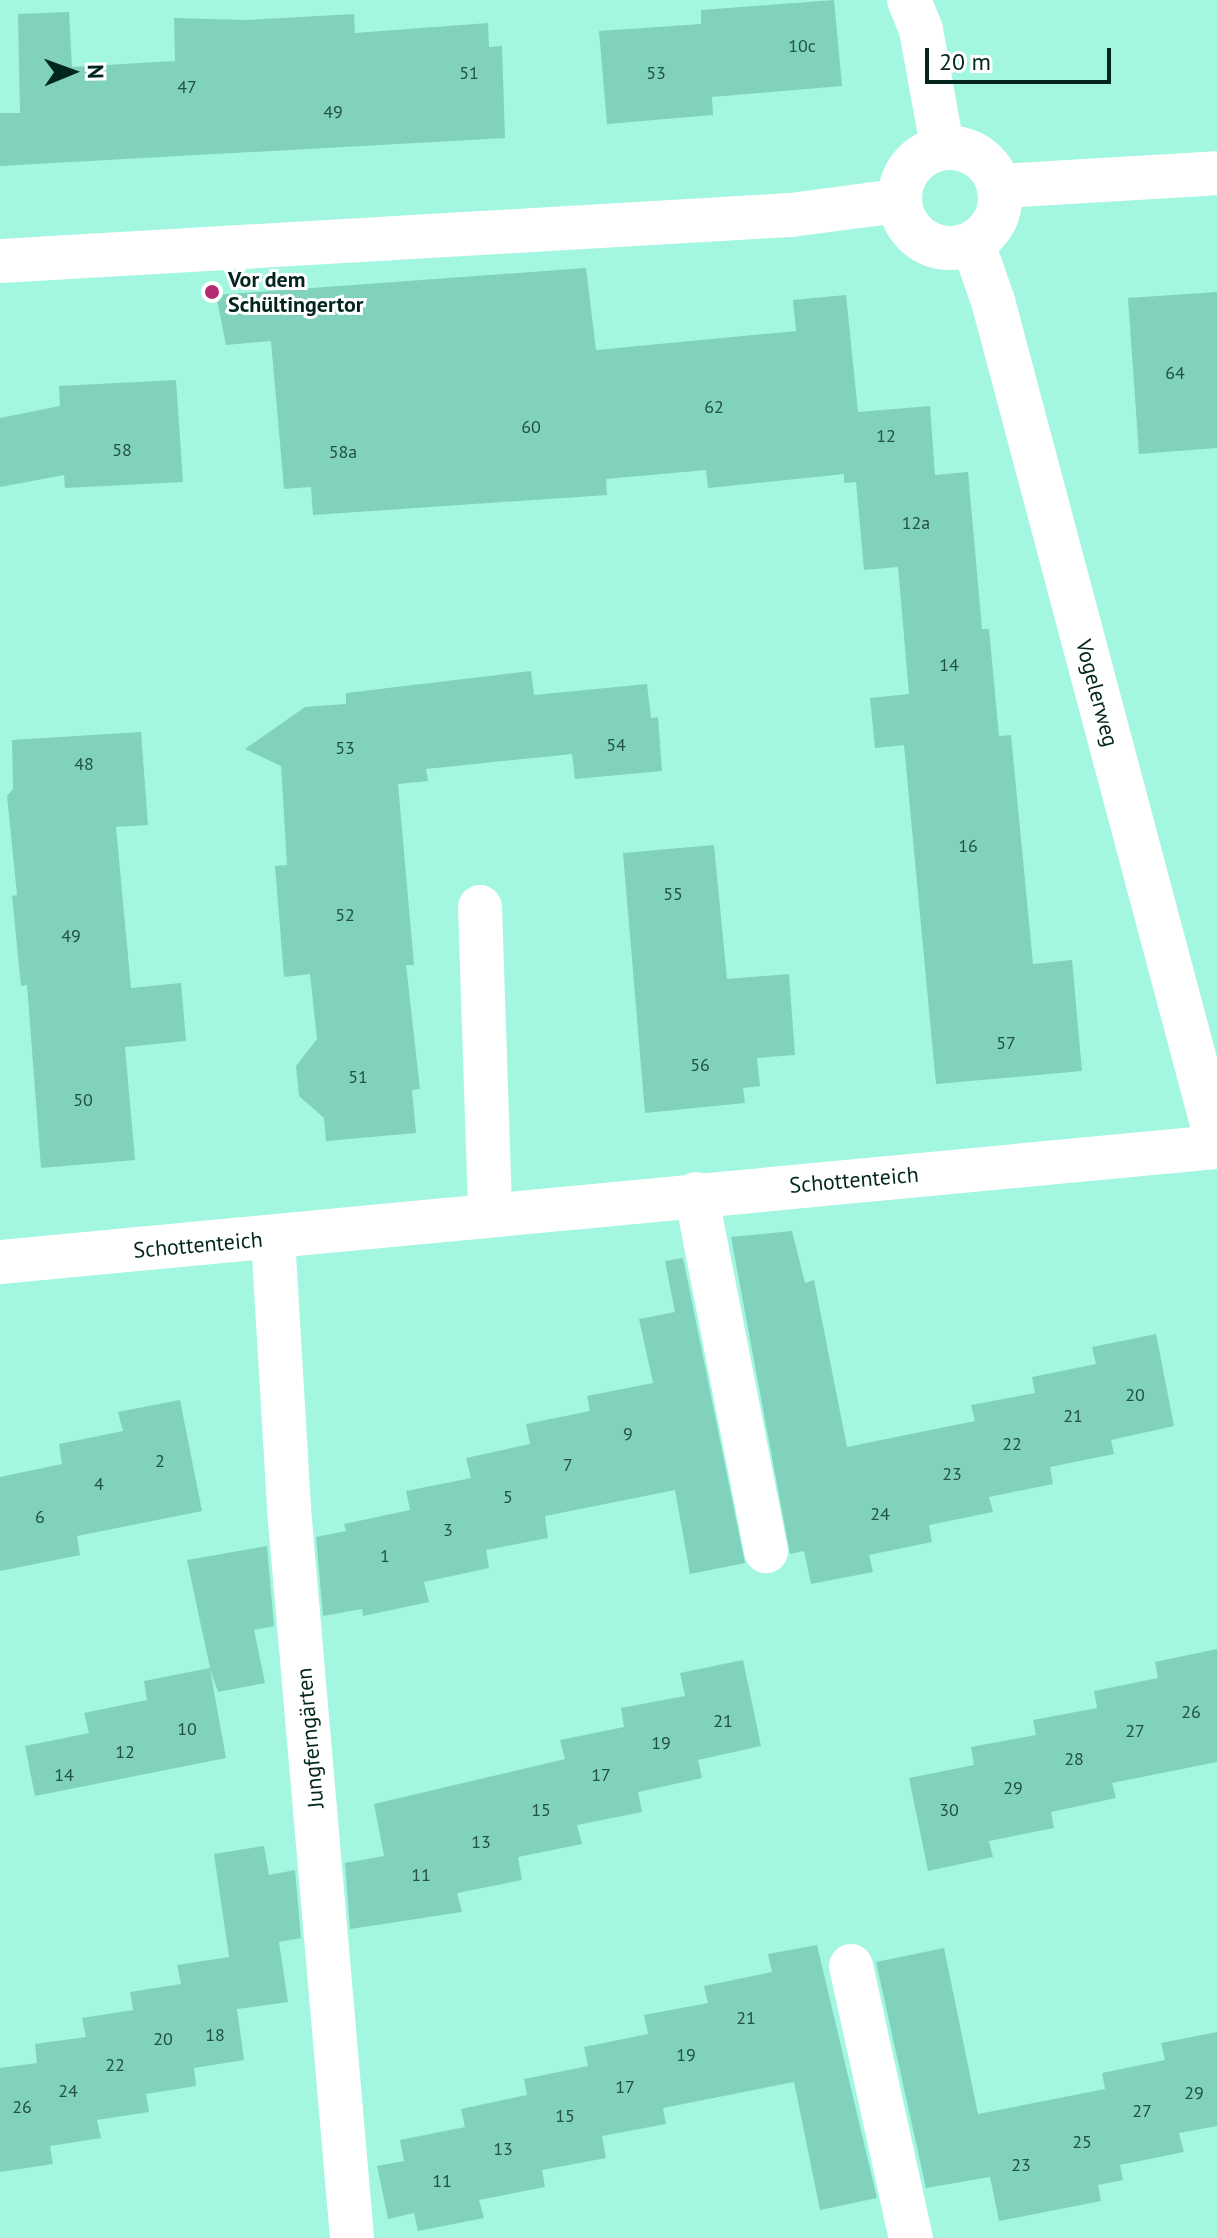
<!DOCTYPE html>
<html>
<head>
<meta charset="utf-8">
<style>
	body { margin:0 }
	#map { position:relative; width:1217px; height:2238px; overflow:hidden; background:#a3f6e0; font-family:"PT Sans",sans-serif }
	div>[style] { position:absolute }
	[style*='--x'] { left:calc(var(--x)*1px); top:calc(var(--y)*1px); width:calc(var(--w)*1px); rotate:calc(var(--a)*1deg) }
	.building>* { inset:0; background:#80d2bc }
	.minor>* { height:44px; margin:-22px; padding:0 22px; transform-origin:22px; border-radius:22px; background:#fff }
	.minor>.ring { margin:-22px; padding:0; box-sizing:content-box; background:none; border:44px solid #fff; border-radius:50% }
	.dots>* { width:22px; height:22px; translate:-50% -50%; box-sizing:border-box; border:4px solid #fff; border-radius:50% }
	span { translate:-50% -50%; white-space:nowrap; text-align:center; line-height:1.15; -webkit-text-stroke:6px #fff; paint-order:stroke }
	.number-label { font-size:18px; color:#225146 }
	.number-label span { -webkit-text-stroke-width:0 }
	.poi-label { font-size:22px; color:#02261e; font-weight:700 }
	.left { translate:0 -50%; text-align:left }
	.street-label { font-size:22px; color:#02261e }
	.north { position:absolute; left:32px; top:32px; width:80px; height:80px; -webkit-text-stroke:6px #fff; paint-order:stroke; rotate:89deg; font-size:22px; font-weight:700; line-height:32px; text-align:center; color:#02261e }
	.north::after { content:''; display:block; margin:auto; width:28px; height:36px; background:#02261e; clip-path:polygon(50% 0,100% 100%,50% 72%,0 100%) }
	.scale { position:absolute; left:925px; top:48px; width:186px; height:36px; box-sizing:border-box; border:4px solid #02261e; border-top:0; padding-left:10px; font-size:24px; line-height:28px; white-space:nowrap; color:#02261e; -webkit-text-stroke:6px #fff; paint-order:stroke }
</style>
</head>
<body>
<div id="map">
	<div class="building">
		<div style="clip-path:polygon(834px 0,842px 86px,712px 97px,713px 115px,607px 124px,599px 31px,701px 24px,701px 10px)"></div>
		<div style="clip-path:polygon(69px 12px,72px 67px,175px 61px,174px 18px,245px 20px,354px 14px,355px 33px,488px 23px,489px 47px,502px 46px,505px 138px,0 166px,0 113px,20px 113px,18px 14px)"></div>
		<div style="clip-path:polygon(586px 268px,596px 350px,796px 331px,793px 300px,846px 295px,858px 412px,930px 406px,935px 475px,968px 472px,982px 629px,989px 629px,999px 736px,1011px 735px,1033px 964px,1072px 960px,1082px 1071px,936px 1084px,904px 745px,875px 748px,870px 698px,909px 694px,898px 567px,864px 570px,856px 482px,844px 483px,844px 474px,708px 488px,706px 470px,606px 479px,607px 495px,313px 515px,311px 487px,284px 489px,271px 341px,226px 345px,216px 295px)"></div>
		<div style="clip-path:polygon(1217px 292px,1217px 448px,1139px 454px,1128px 298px)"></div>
		<div style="clip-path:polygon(176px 380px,183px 482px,65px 488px,64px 475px,0 487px,0 418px,60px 406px,59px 386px)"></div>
		<div style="clip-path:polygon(531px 671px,534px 695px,647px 684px,651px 718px,658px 717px,662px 771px,575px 779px,572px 754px,426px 769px,428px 781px,398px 784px,414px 965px,406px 965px,420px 1089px,412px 1090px,416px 1133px,326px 1141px,324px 1118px,299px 1096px,296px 1066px,317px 1039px,310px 974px,284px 977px,275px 866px,287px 865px,281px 766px,245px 749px,305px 707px,346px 704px,346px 693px)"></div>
		<div style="clip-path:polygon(141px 732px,148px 825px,116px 827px,131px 988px,181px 983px,186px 1041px,125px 1047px,135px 1160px,41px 1168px,27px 985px,21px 986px,12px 896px,17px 895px,7px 796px,13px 789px,12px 740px)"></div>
		<div style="clip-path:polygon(714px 845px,727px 979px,789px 974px,795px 1055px,757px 1058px,760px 1086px,743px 1088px,745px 1103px,645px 1113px,623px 853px)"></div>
		<div style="clip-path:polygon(792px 1231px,805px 1283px,814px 1280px,847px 1447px,975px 1421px,971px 1405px,1035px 1393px,1032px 1377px,1096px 1364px,1092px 1347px,1156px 1334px,1174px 1426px,1111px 1440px,1114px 1454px,1050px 1467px,1053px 1484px,989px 1497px,993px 1512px,929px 1525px,932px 1542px,869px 1555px,873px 1572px,811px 1584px,804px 1551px,790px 1554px,731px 1237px)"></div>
		<div style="clip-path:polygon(683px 1258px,745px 1563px,690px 1574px,675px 1490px,545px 1516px,548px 1538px,486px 1550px,489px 1568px,424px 1582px,429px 1602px,363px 1616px,362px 1609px,323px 1616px,316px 1537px,346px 1531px,344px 1524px,410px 1510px,406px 1491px,471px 1478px,466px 1458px,530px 1444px,526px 1424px,590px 1411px,587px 1396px,653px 1383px,639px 1319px,675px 1312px,665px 1261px)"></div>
		<div style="clip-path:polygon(180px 1400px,202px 1511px,77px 1536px,80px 1555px,0 1571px,0 1477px,62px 1464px,59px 1444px,123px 1431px,118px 1412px)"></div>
		<div style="clip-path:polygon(267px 1546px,274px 1626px,254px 1630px,265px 1683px,218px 1692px,210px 1669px,226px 1758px,35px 1796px,25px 1746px,89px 1733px,84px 1713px,147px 1700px,144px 1681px,210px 1668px,187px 1560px)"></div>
		<div style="clip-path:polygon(1217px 1649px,1217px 1762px,1112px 1783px,1116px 1798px,1051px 1812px,1054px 1828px,989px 1841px,993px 1857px,928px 1871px,909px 1778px,974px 1765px,971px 1747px,1036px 1735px,1033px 1720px,1097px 1708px,1094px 1691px,1158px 1678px,1155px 1662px)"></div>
		<div style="clip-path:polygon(743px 1660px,761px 1746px,698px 1760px,702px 1778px,638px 1792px,642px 1812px,577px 1825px,582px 1844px,518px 1857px,522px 1880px,457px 1893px,462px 1912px,350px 1929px,345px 1863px,384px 1856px,374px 1804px,565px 1759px,560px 1740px,624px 1727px,621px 1708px,685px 1696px,680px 1673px)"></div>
		<div style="clip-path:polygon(264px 1846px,269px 1875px,295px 1870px,301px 1938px,279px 1942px,288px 2002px,237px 2009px,244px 2060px,194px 2068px,196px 2086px,146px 2094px,149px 2112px,97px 2120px,101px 2138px,50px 2146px,53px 2164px,0 2172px,0 2068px,37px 2063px,35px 2044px,86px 2037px,82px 2018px,133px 2010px,130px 1992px,181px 1984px,177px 1965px,229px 1957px,214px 1854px)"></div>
		<div style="clip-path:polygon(817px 1945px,877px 2198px,820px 2210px,794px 2082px,663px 2108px,666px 2124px,602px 2136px,606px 2158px,542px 2170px,545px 2187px,479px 2200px,484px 2218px,418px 2231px,414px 2213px,388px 2219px,377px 2166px,404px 2161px,400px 2140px,465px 2127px,461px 2109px,527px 2095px,524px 2079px,588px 2066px,584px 2047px,648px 2034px,644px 2015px,708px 2003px,704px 1986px,772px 1972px,768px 1954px)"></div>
		<div style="clip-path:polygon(944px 1948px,978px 2114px,1105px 2089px,1102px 2073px,1165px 2060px,1161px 2043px,1217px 2032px,1217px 2126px,1179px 2133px,1184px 2152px,1120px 2165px,1123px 2180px,1098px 2185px,1101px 2201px,999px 2221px,990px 2177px,926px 2188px,876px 1962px)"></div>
	</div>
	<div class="minor">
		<div style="--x:909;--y:0;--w:32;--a:68"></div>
		<div style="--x:921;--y:30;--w:118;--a:79.7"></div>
		<div class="ring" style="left:900px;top:148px;width:56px;height:56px"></div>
		<div style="--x:1001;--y:186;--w:216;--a:-3.4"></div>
		<div style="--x:973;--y:244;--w:60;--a:70.7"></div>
		<div style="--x:993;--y:301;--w:871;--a:75.1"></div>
		<div style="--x:0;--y:261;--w:792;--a:-3.33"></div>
		<div style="--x:791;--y:215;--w:108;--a:-7.5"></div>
		<div style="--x:480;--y:907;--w:306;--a:88.1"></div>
		<div style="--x:696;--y:1194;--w:364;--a:78.9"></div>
		<div style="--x:273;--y:1238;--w:271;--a:86.6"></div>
		<div style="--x:289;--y:1509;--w:732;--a:85.06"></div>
		<div style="--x:0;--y:1262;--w:1222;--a:-5.4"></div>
		<div style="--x:851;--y:1966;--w:279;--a:77.6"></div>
	</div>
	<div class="dots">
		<div style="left:212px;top:292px;background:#b32c6f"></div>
	</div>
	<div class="number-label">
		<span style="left:802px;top:46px">10c</span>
		<span style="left:469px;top:73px">51</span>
		<span style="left:656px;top:73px">53</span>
		<span style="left:187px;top:87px">47</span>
		<span style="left:333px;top:112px">49</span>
		<span style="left:1175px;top:373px">64</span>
		<span style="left:714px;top:407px">62</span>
		<span style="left:531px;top:427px">60</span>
		<span style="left:886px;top:436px">12</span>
		<span style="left:122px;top:450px">58</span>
		<span style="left:343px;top:452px">58a</span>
		<span style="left:916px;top:523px">12a</span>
		<span style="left:949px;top:665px">14</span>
		<span style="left:616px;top:745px">54</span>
		<span style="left:345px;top:748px">53</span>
		<span style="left:84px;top:764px">48</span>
		<span style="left:968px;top:846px">16</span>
		<span style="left:673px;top:894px">55</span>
		<span style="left:345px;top:915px">52</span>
		<span style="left:71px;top:936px">49</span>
		<span style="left:1006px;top:1043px">57</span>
		<span style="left:700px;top:1065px">56</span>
		<span style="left:358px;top:1077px">51</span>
		<span style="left:83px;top:1100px">50</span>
		<span style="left:1135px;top:1395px">20</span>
		<span style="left:1073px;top:1416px">21</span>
		<span style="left:628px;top:1434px">9</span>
		<span style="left:1012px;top:1444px">22</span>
		<span style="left:160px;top:1461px">2</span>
		<span style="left:568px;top:1465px">7</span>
		<span style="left:952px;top:1474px">23</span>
		<span style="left:99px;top:1484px">4</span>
		<span style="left:508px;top:1497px">5</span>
		<span style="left:880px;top:1514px">24</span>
		<span style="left:40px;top:1517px">6</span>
		<span style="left:448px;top:1530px">3</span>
		<span style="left:385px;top:1556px">1</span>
		<span style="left:1191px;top:1712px">26</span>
		<span style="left:723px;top:1721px">21</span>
		<span style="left:187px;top:1729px">10</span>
		<span style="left:1135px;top:1731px">27</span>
		<span style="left:661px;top:1743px">19</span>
		<span style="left:125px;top:1752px">12</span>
		<span style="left:1074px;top:1759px">28</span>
		<span style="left:64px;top:1775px">14</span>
		<span style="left:601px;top:1775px">17</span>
		<span style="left:1013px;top:1788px">29</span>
		<span style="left:541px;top:1810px">15</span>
		<span style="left:949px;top:1810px">30</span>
		<span style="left:481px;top:1842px">13</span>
		<span style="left:421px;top:1875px">11</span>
		<span style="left:746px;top:2018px">21</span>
		<span style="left:215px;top:2035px">18</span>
		<span style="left:163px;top:2039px">20</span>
		<span style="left:686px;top:2055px">19</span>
		<span style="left:115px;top:2065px">22</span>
		<span style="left:625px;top:2087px">17</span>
		<span style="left:68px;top:2091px">24</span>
		<span style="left:1194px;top:2093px">29</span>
		<span style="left:22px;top:2107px">26</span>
		<span style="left:1142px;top:2111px">27</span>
		<span style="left:565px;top:2116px">15</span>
		<span style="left:1082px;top:2142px">25</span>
		<span style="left:503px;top:2149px">13</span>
		<span style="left:1021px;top:2165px">23</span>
		<span style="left:442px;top:2181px">11</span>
	</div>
	<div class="poi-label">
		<span class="left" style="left:228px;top:292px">Vor dem<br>Schültingertor</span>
	</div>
	<div class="street-label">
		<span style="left:1097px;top:693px;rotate:75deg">Vogelerweg</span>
		<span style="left:854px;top:1180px;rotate:-5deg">Schottenteich</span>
		<span style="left:198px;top:1245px;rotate:-5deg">Schottenteich</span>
		<span style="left:310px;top:1738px;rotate:-95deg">Jungferngärten</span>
	</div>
	<div class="north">N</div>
	<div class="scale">20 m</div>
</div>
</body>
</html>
